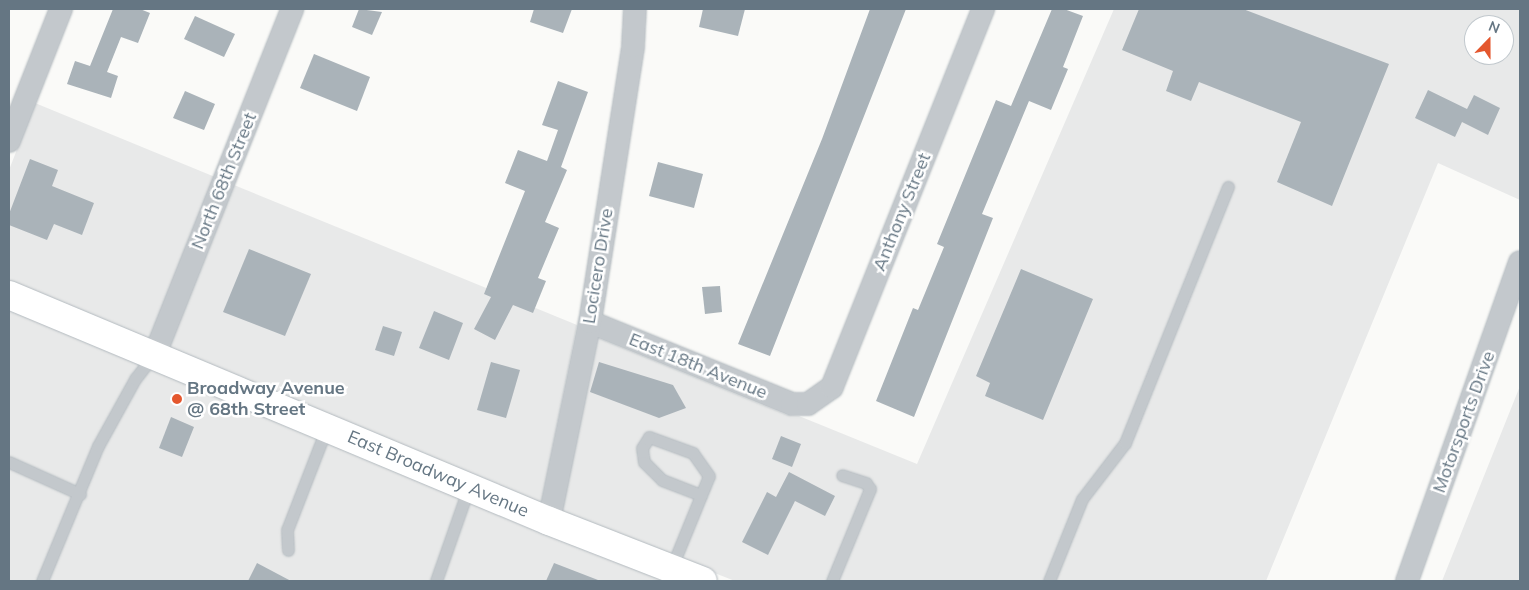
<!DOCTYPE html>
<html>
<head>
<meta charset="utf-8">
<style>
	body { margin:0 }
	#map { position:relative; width:1529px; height:590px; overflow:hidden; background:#fafaf8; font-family:Mulish,sans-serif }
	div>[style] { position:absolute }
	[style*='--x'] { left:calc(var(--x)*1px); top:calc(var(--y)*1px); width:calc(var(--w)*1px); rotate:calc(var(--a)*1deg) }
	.built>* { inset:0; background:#e8e9e9 }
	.building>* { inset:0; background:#aab3b9 }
	.roads { filter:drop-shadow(0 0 1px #b3babf) drop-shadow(0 0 1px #b3babf) }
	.lane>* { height:11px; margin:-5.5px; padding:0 5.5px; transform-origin:5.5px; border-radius:5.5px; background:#c3c8cc }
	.street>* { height:22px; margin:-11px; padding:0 11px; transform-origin:11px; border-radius:11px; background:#c3c8cc }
	.secondary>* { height:28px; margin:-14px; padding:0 14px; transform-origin:14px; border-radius:14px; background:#fff }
	.dots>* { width:14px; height:14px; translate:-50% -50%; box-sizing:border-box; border:2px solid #fff; border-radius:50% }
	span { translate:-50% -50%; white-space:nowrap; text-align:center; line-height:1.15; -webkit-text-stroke:5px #fff; paint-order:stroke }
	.street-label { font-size:18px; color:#657683 }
	.poi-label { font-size:18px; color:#657683; font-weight:700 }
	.left { translate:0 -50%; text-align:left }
	.frame { position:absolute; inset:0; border:10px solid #657683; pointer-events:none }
	.north { position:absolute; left:1464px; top:15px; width:50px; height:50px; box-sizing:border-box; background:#fff; border:1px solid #c1c8cd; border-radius:50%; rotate:22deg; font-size:14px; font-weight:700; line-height:20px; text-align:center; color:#657683 }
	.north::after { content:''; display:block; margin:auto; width:18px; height:22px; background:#e4572e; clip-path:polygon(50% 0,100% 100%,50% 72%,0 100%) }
</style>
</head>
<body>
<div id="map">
	<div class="built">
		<div style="clip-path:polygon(evenodd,1114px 9px,1520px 9px,1520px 200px,1438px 163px,1266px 581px,735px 581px,561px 513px,598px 338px,787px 415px,799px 416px,917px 464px,1114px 9px,1474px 25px,1504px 25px,1504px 55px,1474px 55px,1474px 25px)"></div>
		<div style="clip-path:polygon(35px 103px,215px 177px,150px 339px,9px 282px,9px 170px)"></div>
		<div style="clip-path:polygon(234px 185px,577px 325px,541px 505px,169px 347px)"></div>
		<div style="clip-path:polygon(9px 308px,536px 531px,670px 581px,9px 581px)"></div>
		<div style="clip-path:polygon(1520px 386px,1520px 581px,1442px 581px)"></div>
	</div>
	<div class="building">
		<div style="clip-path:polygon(113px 9px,140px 9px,150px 13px,138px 43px,121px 37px,107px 72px,118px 76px,111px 98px,67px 84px,75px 61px,90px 66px)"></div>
		<div style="clip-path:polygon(359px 9px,382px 12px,372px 35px,352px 27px)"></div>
		<div style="clip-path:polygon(534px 9px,572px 9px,563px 33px,530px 22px)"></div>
		<div style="clip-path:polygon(703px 9px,745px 9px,738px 36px,699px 27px)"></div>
		<div style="clip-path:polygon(870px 9px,906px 9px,770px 356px,738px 344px,822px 139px)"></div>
		<div style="clip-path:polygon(1052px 9px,1064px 9px,1083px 16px,1063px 67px,1068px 69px,1051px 110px,1029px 101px,982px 214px,993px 218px,914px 417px,876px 401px,913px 308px,918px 310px,944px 247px,937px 244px,996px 100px,1011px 106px)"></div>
		<div style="clip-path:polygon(1139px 9px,1243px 9px,1389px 64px,1332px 206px,1277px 182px,1301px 122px,1199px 82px,1191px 101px,1166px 91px,1173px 71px,1122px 50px)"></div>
		<div style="clip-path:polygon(195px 16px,235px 34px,224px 57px,184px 39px)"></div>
		<div style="clip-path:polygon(314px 54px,370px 77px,357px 111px,300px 88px)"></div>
		<div style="clip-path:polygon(558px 81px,588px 92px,561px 167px,567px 170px,545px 222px,559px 228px,538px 278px,546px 281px,533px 313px,513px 305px,495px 340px,474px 329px,491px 297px,484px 294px,525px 191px,505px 183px,518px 150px,547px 161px,558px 130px,542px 125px)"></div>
		<div style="clip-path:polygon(1428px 90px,1467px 109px,1474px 95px,1500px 108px,1488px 135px,1462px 122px,1455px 137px,1415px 118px)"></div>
		<div style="clip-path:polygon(185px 91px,215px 104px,204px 130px,173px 118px)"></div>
		<div style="clip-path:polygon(30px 159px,58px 170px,52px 186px,94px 203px,82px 235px,54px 224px,47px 240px,9px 225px,9px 214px)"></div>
		<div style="clip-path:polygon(658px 162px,703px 174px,694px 208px,649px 196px)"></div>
		<div style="clip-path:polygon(249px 249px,311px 274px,285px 336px,223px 312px)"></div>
		<div style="clip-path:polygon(1021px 269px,1093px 299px,1043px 420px,985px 396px,990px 383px,976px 376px)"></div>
		<div style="clip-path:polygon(720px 286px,722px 312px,705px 314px,702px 287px)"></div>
		<div style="clip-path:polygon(434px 311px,463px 323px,449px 360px,419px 348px)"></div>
		<div style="clip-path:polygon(383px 326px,402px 332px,394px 356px,375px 350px)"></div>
		<div style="clip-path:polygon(491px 362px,520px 370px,506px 418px,477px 410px)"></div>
		<div style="clip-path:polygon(599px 362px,673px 385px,686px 408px,659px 418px,590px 392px)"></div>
		<div style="clip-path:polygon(171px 417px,194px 427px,182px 457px,159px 448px)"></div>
		<div style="clip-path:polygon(781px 436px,801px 444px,792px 467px,772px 459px)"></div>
		<div style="clip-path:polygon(789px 472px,835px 496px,825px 516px,795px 501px,768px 555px,742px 542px,767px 492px,776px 497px)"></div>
		<div style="clip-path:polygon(257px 563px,291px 581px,248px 581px)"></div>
		<div style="clip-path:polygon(554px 563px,598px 580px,598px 581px,546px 581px)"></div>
	</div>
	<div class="roads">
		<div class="lane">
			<div style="--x:9;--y:462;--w:78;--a:24.3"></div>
			<div style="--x:288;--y:550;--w:20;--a:-93"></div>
			<div style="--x:287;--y:530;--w:110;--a:-68.8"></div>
			<div style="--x:671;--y:569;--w:100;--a:-67.8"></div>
			<div style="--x:709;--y:476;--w:28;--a:-125"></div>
			<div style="--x:693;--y:453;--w:47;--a:-160"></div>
			<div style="--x:649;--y:437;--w:13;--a:122"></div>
			<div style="--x:642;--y:448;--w:14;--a:82"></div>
			<div style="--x:644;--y:462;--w:25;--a:45"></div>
			<div style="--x:662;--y:480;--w:42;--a:21"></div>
			<div style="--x:42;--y:581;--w:146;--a:-67.5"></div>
			<div style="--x:98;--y:446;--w:77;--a:-61.1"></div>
			<div style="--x:135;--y:379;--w:31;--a:-52"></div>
			<div style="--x:436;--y:581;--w:100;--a:-70.7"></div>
			<div style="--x:832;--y:581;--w:100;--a:-67.6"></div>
			<div style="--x:870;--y:489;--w:7;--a:-124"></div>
			<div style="--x:866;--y:483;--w:25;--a:-162"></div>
			<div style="--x:1049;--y:581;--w:88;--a:-68.1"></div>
			<div style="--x:1082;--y:499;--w:71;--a:-52.5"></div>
			<div style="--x:1125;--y:443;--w:276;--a:-68.1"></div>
		</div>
		<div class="street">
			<div style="--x:9;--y:141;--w:142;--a:-68.5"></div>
			<div style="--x:590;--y:322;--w:218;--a:22.1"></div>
			<div style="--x:792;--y:404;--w:16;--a:0"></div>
			<div style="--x:808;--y:404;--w:29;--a:-35"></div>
			<div style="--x:832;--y:387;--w:407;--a:-68.2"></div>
			<div style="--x:155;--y:354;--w:371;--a:-68.3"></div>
			<div style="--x:549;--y:521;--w:203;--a:-78.4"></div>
			<div style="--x:590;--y:322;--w:279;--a:-81.1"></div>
			<div style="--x:633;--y:46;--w:37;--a:-87"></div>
			<div style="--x:1407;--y:581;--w:338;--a:-70.5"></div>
		</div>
		<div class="secondary">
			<div style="--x:9;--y:295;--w:585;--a:22.71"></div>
			<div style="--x:549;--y:521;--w:165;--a:21.3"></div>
		</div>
	</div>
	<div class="dots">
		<div style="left:177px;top:399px;background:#e4572e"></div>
	</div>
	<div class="street-label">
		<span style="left:224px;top:181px;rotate:-68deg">North 68th Street</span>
		<span style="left:902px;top:212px;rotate:-68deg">Anthony Street</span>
		<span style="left:598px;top:266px;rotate:-81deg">Locicero Drive</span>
		<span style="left:698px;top:366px;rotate:22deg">East 18th Avenue</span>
		<span style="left:1464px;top:422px;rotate:-70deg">Motorsports Drive</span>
		<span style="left:438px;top:474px;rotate:23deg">East Broadway Avenue</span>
	</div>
	<div class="poi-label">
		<span class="left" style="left:187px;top:399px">Broadway Avenue<br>@ 68th Street</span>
	</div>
	<div class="frame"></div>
	<div class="north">N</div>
</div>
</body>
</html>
